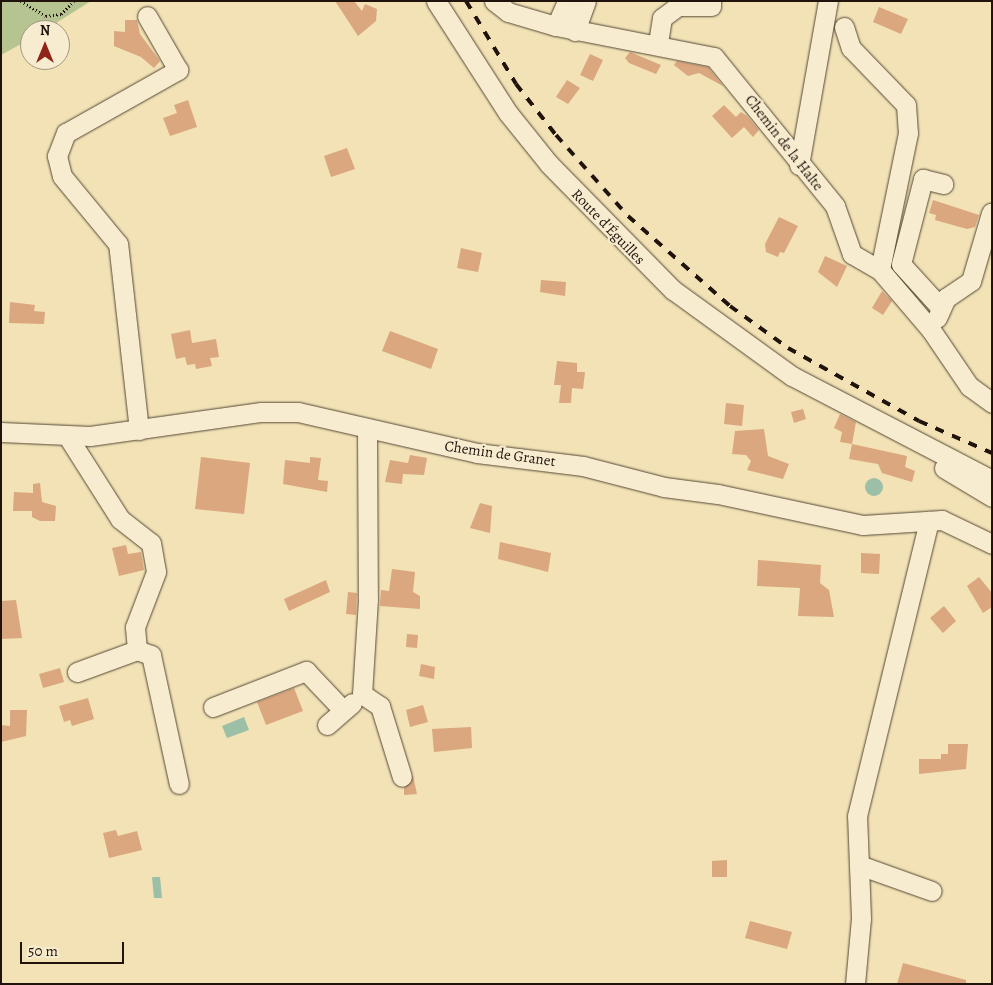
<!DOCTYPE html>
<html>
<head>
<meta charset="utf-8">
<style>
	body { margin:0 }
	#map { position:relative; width:993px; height:985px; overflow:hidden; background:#f2e2b5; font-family:Alegreya,serif }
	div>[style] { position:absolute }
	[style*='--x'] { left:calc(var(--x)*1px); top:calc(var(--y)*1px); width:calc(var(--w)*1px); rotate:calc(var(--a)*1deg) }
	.green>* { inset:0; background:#b6c491 }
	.water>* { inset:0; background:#9cbfa8 }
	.round { border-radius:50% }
	.building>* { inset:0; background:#daa77f }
	.path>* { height:2.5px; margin-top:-1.25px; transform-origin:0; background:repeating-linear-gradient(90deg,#1f130c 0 1px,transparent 0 3.5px) }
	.roads { filter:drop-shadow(0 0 1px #544736) drop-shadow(0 0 1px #544736) }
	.minor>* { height:19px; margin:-9.5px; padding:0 9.5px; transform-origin:9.5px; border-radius:9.5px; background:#f7eccf }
	.rail>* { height:4px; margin-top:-2px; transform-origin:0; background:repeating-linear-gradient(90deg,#1f130c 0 9px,transparent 0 18px) }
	span { translate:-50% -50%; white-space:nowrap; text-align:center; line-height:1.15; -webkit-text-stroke:4.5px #f7eccf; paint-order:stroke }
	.street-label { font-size:15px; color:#1f130c }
	.frame { position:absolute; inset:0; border:2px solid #1f130c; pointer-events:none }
	.north { position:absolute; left:20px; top:20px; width:50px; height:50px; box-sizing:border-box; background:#f7eccf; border:1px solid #a19581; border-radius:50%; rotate:0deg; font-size:14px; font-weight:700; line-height:20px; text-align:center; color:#1f130c }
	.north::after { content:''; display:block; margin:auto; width:18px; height:22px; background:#8f2418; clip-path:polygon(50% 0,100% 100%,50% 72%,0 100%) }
	.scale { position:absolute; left:20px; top:942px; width:104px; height:22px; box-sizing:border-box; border:2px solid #1f130c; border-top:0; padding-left:6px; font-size:15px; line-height:18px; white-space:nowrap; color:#1f130c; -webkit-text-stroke:4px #f7eccf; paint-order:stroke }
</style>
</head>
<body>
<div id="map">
	<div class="green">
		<div style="clip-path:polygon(1px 1px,91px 1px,45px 30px,30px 30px,30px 39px,1px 55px)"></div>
	</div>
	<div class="water">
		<div class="round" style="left:865px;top:478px;width:18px;height:18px"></div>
		<div style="clip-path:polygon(244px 717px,249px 730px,227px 738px,222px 726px)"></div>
		<div style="clip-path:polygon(152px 877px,160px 877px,162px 898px,154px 898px)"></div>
	</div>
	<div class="building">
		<div style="clip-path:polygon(335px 1px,354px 1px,362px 11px,365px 4px,377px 9px,376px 21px,358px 36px)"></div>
		<div style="clip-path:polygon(879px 7px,908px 19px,901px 34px,873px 22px)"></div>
		<div style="clip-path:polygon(125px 20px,137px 20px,140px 34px,160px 61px,154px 68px,141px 57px,114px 46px,114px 31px,125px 32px)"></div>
		<div style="clip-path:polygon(630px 52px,661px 65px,656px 74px,629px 63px,625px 58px)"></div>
		<div style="clip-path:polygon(590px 54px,603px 60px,593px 81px,580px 75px)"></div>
		<div style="clip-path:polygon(677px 61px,708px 67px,723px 86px,699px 73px,688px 76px,674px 65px)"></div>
		<div style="clip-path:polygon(567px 80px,580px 88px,568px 104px,556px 97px)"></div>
		<div style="clip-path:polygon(188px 100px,197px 127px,170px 136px,163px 118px,177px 113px,174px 105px)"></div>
		<div style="clip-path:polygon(724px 105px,736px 117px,741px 112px,747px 116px,759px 130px,753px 137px,744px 127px,732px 138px,712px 116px)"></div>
		<div style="clip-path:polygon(347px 148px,355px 169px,331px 177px,324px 156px)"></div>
		<div style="clip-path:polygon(933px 200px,979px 215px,975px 227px,967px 229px,935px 220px,936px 215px,929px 213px)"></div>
		<div style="clip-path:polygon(779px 217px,798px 226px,784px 253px,780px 252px,778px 257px,766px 252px,765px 244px)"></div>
		<div style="clip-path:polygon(461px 248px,482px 253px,478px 272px,457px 268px)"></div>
		<div style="clip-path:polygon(825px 256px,847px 266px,837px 287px,818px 272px)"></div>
		<div style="clip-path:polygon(541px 280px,566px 282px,565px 296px,540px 292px)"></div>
		<div style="clip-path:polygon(882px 291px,892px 301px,883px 315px,872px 308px)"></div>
		<div style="clip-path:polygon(10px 302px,35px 305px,34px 311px,45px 312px,44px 324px,9px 323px)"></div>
		<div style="clip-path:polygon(190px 330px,192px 343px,216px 339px,219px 357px,210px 358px,212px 366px,196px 369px,195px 364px,187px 365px,185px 357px,176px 359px,171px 334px)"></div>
		<div style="clip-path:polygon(390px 331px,438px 349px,431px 369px,382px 351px)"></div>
		<div style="clip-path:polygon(557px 361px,577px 363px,577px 372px,585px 372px,583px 389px,572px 388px,571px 403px,559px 403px,561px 385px,554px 385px)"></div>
		<div style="clip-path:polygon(726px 403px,744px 405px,742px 426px,724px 424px)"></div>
		<div style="clip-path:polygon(803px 409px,806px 419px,794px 423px,791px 412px)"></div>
		<div style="clip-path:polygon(840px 414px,856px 422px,852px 444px,907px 456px,905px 467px,915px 471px,912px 482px,882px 473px,878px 464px,849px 459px,852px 444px,840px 442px,842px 432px,834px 428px)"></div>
		<div style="clip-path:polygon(764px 429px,768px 456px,789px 464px,783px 479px,747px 470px,751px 461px,746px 455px,732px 454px,735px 431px)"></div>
		<div style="clip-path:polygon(410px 455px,427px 458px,424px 475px,403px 474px,402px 484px,385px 482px,390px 460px,408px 463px)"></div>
		<div style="clip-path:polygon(201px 457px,250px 463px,244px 514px,195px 509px)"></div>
		<div style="clip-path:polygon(310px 457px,321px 458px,318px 480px,328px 481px,327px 492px,283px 484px,285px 460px,310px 463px)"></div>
		<div style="clip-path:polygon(40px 483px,42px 502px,56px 506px,55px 521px,40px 521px,32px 517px,32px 511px,13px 511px,14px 492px,33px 493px,33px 484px)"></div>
		<div style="clip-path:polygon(480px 503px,492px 506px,490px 533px,470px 528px)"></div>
		<div style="clip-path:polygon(500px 542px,551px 553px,548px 572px,498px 559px)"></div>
		<div style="clip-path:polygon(126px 545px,128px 554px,141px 552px,144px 570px,119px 576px,112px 548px)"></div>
		<div style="clip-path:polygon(861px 553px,880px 554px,879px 574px,861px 573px)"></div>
		<div style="clip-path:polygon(758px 560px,821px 565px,820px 583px,829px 590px,834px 617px,798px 616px,800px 588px,757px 586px)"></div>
		<div style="clip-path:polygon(392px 569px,415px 572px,413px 592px,420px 596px,420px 609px,380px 606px,381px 590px,389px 591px)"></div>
		<div style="clip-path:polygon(979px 577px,992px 593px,992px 607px,983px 613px,967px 586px)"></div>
		<div style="clip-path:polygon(326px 580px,330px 592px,289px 611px,284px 599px)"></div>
		<div style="clip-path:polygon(348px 592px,357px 593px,356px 615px,346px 614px)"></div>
		<div style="clip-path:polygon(16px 600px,22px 638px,1px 639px,1px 601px)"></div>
		<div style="clip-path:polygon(944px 606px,956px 621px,943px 633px,930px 618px)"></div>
		<div style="clip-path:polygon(407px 634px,418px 635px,417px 648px,406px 647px)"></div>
		<div style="clip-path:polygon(421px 664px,435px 667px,434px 679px,419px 676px)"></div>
		<div style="clip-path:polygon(60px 668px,64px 682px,43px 688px,39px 674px)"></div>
		<div style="clip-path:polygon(294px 688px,303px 711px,266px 725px,257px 702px)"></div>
		<div style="clip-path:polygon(88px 698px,94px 719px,72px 726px,70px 720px,64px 722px,59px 706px)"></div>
		<div style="clip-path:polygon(423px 705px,428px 722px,410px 727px,406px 710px)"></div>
		<div style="clip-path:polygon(10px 710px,27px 710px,26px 736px,1px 742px,1px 725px,10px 726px)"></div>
		<div style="clip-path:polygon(471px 727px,472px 748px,434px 752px,432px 729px)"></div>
		<div style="clip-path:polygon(948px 744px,968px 744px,966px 769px,919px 774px,919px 759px,941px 759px,941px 754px,948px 754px)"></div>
		<div style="clip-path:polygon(413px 776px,417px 794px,404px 795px,404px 788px)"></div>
		<div style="clip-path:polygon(116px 830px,118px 836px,137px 831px,142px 850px,109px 858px,103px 833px)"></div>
		<div style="clip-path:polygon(727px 860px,727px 877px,712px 877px,712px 861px)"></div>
		<div style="clip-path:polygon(750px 921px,792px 932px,787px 949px,745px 938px)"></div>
		<div style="clip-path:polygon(903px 963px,966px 980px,966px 984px,897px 984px)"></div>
	</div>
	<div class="path">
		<div style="--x:21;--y:1;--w:29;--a:31"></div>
		<div style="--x:46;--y:16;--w:15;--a:-8"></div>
		<div style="--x:61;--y:14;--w:18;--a:-45"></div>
	</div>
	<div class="roads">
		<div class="minor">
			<div style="--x:436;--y:1;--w:133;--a:57.3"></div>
			<div style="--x:508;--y:113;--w:65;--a:51.2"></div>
			<div style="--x:549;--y:164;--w:177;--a:45.5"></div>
			<div style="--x:673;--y:290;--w:147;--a:35.9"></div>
			<div style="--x:792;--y:376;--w:225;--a:27.5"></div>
			<div style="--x:494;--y:1;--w:18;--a:38"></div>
			<div style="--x:508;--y:12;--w:50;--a:16.3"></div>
			<div style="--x:556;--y:26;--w:161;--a:11.1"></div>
			<div style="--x:714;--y:57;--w:192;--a:50.9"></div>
			<div style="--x:835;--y:206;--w:51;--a:70.5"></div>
			<div style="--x:852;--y:254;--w:32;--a:30"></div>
			<div style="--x:880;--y:270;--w:79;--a:49.6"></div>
			<div style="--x:931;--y:330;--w:68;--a:55.8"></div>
			<div style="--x:969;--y:386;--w:29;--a:36"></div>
			<div style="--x:556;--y:26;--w:27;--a:-66"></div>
			<div style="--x:844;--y:27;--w:22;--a:72"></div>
			<div style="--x:851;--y:48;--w:79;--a:46"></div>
			<div style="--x:906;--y:105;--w:28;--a:86"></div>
			<div style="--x:908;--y:133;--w:140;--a:101.6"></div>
			<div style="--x:575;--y:31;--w:32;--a:-70"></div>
			<div style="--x:658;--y:43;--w:25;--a:-81"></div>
			<div style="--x:662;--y:18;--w:20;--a:-37"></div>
			<div style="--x:678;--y:6;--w:33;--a:0"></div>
			<div style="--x:711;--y:6;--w:5;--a:-90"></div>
			<div style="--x:799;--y:165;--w:167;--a:-80"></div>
			<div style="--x:941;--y:308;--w:59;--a:-132.3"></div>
			<div style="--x:901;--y:264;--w:88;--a:-75.5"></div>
			<div style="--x:923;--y:179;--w:21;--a:14"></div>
			<div style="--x:937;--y:318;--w:22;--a:-66"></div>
			<div style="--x:946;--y:298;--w:30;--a:-34"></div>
			<div style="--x:971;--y:281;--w:71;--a:-73.6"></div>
			<div style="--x:367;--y:428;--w:171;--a:89.7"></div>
			<div style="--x:368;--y:599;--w:95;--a:93.6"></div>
			<div style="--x:362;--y:694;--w:22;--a:34"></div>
			<div style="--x:380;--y:706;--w:74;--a:72.8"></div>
			<div style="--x:139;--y:430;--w:187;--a:-96.4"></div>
			<div style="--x:118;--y:244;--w:88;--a:-129.5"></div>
			<div style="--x:62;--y:176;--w:21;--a:-104"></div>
			<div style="--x:57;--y:156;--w:25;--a:-69"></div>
			<div style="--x:66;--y:133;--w:129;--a:-29.4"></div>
			<div style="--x:178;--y:70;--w:62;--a:-119.9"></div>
			<div style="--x:1;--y:432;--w:89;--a:2.6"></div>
			<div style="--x:90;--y:436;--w:173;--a:-8"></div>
			<div style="--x:261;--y:412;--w:37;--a:0"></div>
			<div style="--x:298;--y:412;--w:184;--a:12.9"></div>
			<div style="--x:477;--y:453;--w:107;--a:7"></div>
			<div style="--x:583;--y:466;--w:84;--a:14.5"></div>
			<div style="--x:664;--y:487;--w:54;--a:7.4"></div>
			<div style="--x:718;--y:494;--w:148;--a:12.1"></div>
			<div style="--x:863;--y:525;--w:79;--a:-3.6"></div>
			<div style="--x:942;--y:520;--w:55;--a:25.6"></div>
			<div style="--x:68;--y:437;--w:97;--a:57.6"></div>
			<div style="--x:120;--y:519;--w:39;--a:38"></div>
			<div style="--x:151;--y:543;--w:29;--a:80"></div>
			<div style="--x:156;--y:572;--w:59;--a:110.9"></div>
			<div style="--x:135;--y:627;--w:23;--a:85"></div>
			<div style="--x:137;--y:650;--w:64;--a:159.9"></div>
			<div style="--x:944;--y:468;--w:56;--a:31.1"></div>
			<div style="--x:137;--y:650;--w:15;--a:20"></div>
			<div style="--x:151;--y:655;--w:132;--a:77.8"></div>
			<div style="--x:213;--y:707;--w:100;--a:-21.2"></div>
			<div style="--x:306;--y:671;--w:54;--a:46.5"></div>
			<div style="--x:327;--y:725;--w:33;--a:-41"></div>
			<div style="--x:859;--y:865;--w:77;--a:19.6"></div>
			<div style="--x:855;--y:984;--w:66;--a:-84.8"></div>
			<div style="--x:861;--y:918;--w:102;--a:-92.2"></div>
			<div style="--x:857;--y:816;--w:304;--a:-76.3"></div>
		</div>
	</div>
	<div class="rail">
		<div style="--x:466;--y:1;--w:97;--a:58.9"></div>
		<div style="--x:516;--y:84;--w:65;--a:51.9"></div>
		<div style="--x:556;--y:135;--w:108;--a:48.4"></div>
		<div style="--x:628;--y:216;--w:136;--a:41.4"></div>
		<div style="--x:730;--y:306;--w:72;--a:35.9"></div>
		<div style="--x:788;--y:348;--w:150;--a:29.1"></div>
		<div style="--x:919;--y:421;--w:80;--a:23.7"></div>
	</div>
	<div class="street-label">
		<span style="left:784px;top:143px;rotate:52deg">Chemin de la Halte</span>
		<span style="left:608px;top:227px;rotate:46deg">Route d'Éguilles</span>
		<span style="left:500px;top:454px;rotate:8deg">Chemin de Granet</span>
	</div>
	<div class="frame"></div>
	<div class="north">N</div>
	<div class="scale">50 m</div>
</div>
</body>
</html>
